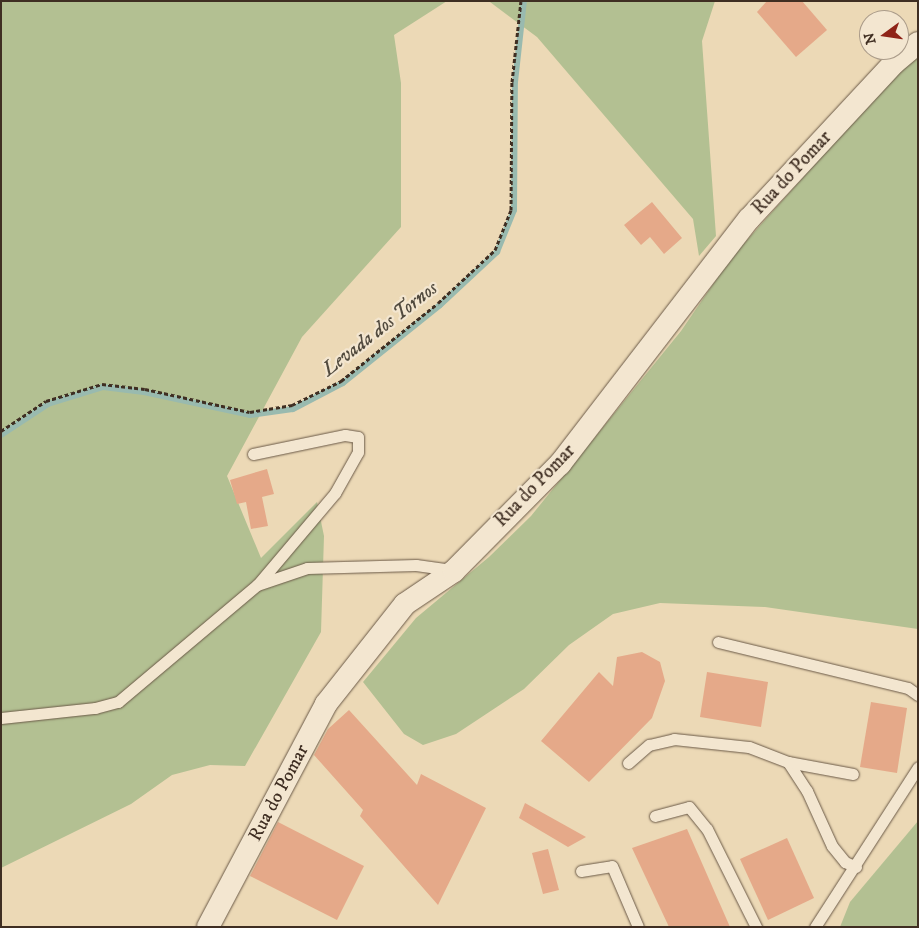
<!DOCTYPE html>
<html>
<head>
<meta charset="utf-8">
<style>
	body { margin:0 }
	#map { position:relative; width:919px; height:928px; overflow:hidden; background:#ecd9b6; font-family:"IM FELL DW Pica",serif }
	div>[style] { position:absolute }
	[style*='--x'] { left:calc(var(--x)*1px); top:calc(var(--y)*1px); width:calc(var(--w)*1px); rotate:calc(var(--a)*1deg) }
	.green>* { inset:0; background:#b3c092 }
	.stream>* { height:6px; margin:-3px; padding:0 3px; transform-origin:3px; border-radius:3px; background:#99baaf }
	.building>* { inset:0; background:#e5a989 }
	.path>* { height:3px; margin-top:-1.5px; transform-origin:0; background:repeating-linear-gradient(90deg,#3f2e22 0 4px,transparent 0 6.5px) }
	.roads { filter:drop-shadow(0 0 1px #6a5947) drop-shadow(0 0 1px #6a5947) }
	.service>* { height:11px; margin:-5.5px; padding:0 5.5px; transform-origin:5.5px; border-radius:5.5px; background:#f3e6d0 }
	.minor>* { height:22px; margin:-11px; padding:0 11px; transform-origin:11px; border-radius:11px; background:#f3e6d0 }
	span { translate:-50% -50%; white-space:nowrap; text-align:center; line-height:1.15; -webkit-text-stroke:4.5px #f3e6d0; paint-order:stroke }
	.street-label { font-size:19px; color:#3f2e22 }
	.water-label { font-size:20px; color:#514a3e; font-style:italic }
	.frame { position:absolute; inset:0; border:2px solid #3f2e22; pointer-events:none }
	.north { position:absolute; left:859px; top:10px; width:50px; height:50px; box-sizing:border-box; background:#f3e6d0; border:1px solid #ab9c8a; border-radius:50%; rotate:256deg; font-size:14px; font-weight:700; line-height:20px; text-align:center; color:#3f2e22 }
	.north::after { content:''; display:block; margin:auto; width:18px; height:22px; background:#8f2418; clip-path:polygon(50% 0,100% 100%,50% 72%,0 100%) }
</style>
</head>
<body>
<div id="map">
	<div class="green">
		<div style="clip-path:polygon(1px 1px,447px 1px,394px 35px,401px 83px,401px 227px,302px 337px,227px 476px,261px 558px,317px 502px,324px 536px,321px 632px,245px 766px,210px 765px,172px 775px,131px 804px,1px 868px)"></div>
		<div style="clip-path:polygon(468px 1px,715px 1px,702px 41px,716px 236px,699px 256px,693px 219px,537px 37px,490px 2px)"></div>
		<div style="clip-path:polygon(918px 55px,918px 629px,765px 607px,660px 603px,613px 614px,569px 645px,524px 689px,456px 734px,423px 745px,404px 734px,363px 682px,416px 618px,489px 557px,531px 516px,681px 331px,731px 258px,897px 72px)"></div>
		<div style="clip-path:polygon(918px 821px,918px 927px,840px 927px,850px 902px)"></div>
	</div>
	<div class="stream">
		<div style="--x:1;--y:435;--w:56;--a:-33.4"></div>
		<div style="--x:48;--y:404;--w:58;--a:-17.2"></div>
		<div style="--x:103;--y:387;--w:41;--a:7"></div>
		<div style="--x:144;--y:392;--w:108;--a:12.2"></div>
		<div style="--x:250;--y:415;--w:43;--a:-7.9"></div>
		<div style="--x:293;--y:409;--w:56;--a:-27.5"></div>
		<div style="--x:343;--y:383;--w:124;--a:-38.8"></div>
		<div style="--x:440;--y:305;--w:78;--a:-42.9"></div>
		<div style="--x:497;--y:252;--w:45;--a:-68"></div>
		<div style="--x:514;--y:210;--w:128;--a:-89.6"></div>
		<div style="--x:515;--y:82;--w:81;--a:-83.7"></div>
	</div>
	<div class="building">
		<div style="clip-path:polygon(767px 1px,802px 1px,827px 30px,796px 57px,757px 12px)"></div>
		<div style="clip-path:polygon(652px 202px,682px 238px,664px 254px,650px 237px,641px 245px,624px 225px)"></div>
		<div style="clip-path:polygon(267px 469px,274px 494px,262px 497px,268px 526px,251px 529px,246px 502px,237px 504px,230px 480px)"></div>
		<div style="clip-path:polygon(642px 652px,660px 662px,665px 681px,652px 718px,589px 782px,541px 741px,599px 672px,613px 686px,617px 657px)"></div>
		<div style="clip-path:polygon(707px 672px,768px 682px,761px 727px,700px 717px)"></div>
		<div style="clip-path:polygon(871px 702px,907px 708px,897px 773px,860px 767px)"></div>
		<div style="clip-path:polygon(349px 710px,417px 785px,421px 774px,486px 808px,438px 905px,360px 816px,363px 810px,314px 755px,328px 729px)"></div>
		<div style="clip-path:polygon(525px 803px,586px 837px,568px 847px,519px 818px)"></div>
		<div style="clip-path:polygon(278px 822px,364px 866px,337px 920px,250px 876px)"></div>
		<div style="clip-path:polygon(687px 829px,730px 927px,669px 927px,632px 848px)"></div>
		<div style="clip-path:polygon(787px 838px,814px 898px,768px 920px,740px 859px)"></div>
		<div style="clip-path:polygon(548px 849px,559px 890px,543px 894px,532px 853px)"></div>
	</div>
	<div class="path">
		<div style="--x:1;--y:431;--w:54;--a:-33.7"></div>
		<div style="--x:46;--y:401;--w:59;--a:-16.9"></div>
		<div style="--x:102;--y:384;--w:43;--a:6.6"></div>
		<div style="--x:145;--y:389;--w:107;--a:12.4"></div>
		<div style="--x:250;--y:412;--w:43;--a:-9.5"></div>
		<div style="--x:292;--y:405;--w:55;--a:-26.1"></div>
		<div style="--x:341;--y:381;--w:124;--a:-38.8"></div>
		<div style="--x:438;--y:303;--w:78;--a:-42.9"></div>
		<div style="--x:495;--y:250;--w:43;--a:-68.2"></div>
		<div style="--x:511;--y:210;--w:128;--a:-89.6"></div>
		<div style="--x:512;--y:82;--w:81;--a:-83.7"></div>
	</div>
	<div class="roads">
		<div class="service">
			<div style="--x:253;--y:454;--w:94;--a:-11.7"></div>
			<div style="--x:345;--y:435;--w:13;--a:9"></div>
			<div style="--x:358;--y:437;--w:15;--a:90"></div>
			<div style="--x:358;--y:452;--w:47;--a:119.3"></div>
			<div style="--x:335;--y:493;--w:119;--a:130.2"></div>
			<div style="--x:718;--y:642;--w:195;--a:13.6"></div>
			<div style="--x:908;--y:688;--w:12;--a:35"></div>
			<div style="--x:1;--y:718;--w:95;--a:-6.1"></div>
			<div style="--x:95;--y:708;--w:24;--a:-15"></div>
			<div style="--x:118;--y:702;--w:182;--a:-40.1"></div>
			<div style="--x:257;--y:585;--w:53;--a:-18.8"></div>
			<div style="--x:307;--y:568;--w:109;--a:-1.6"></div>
			<div style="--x:416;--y:565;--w:36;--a:8"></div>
			<div style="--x:788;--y:762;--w:35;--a:57"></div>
			<div style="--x:807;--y:791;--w:60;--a:65.6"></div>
			<div style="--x:832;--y:846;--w:21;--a:51"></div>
			<div style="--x:845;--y:862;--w:12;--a:24"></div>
			<div style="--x:628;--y:763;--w:28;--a:-41"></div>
			<div style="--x:649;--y:745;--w:26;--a:-13"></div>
			<div style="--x:674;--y:739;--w:75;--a:6.1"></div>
			<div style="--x:749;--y:747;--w:42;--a:21"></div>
			<div style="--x:788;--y:762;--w:66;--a:10.5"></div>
			<div style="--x:655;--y:816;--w:35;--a:-15"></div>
			<div style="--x:689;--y:807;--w:28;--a:51"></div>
			<div style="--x:707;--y:829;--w:110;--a:63.4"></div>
			<div style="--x:581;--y:871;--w:31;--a:-9"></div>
			<div style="--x:612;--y:866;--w:66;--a:66.9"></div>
			<div style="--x:815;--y:927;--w:190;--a:-57.2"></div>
		</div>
		<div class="minor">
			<div style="--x:208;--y:927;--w:252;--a:-62.1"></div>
			<div style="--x:326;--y:704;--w:127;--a:-51.7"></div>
			<div style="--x:405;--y:604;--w:59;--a:-34"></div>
			<div style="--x:454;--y:571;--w:151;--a:-45.3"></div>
			<div style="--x:560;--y:464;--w:309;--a:-52.4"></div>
			<div style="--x:749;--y:219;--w:213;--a:-47.1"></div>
			<div style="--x:894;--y:63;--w:31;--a:-40"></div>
		</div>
	</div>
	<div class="street-label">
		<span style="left:792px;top:173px;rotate:-47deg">Rua do Pomar</span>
		<span style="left:535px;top:486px;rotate:-46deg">Rua do Pomar</span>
		<span style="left:279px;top:793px;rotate:-62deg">Rua do Pomar</span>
	</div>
	<div class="water-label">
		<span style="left:380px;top:329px;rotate:-38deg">Levada dos Tornos</span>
	</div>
	<div class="frame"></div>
	<div class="north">N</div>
</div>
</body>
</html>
